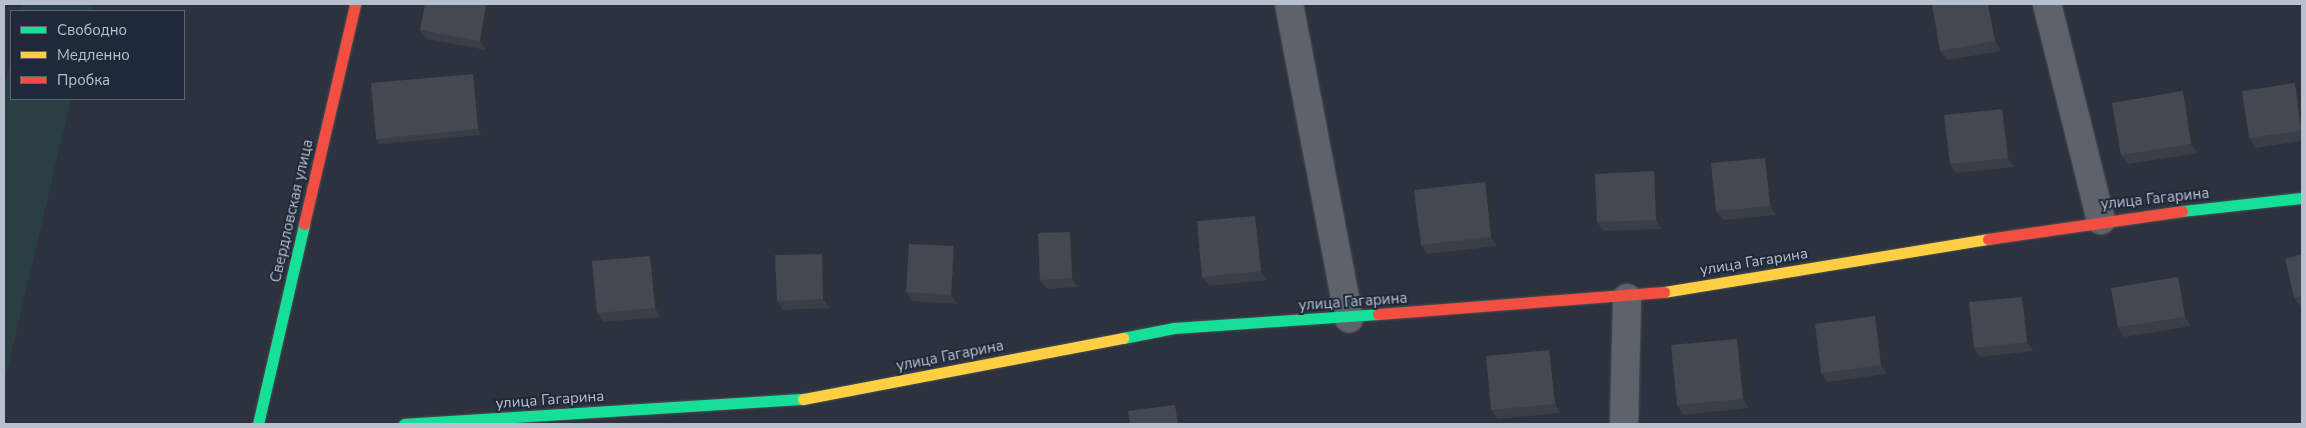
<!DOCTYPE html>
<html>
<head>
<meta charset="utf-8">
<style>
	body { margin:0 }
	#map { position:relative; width:2306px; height:428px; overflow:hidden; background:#2d333e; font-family:"Nunito Sans",sans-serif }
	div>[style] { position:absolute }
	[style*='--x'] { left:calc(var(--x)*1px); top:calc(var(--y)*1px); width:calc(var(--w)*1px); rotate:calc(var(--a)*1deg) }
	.green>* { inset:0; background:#2a3f44 }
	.roads { filter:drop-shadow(0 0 1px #4a4e56) drop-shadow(0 0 1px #4a4e56) }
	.street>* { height:28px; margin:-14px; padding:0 14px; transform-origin:14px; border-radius:14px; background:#5e626b }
	.fast>* { height:11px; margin:-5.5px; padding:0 5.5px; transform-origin:5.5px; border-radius:5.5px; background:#16e098 }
	.slow>* { height:11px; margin:-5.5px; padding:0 5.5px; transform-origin:5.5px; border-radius:5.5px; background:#ffcf43 }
	.jam>* { height:11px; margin:-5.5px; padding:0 5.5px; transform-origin:5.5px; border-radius:5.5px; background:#f24e42 }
	.wall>* { inset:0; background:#3a3e46 }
	.shaded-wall>* { inset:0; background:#2f3239 }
	.building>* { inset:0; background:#434851 }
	span { translate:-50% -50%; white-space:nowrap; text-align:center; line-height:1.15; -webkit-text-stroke:4px #202939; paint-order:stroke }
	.street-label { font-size:15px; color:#b9c0cd }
	.frame { position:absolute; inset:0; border:5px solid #b9c0cd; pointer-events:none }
	.legend { position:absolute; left:10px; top:10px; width:175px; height:90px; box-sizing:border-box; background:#202939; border:1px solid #5d6574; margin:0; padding:6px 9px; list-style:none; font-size:15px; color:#b9c0cd }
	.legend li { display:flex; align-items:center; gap:10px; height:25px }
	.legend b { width:25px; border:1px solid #5d6574 }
</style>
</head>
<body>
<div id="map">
	<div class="green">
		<div style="clip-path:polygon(23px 4px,93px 4px,92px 11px,21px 11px)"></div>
		<div style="clip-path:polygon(11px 58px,11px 99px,71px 99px,4px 384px,4px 93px)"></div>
	</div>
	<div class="roads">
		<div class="street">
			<div style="--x:1289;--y:4;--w:320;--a:79.2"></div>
			<div style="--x:2047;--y:4;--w:223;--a:76"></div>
			<div style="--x:1624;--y:424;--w:126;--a:-88.6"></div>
		</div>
		<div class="fast">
			<div style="--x:2182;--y:211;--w:121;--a:-6.2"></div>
			<div style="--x:1123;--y:338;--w:52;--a:-11.1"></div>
			<div style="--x:1174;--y:328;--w:204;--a:-3.9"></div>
			<div style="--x:258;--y:424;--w:205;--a:-77"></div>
			<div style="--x:404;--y:424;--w:400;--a:-3.6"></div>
		</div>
		<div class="slow">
			<div style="--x:1664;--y:292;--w:328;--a:-9.3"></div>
			<div style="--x:803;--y:399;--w:326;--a:-10.8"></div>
		</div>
		<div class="jam">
			<div style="--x:304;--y:224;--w:226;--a:-76.9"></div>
			<div style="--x:1988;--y:239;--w:196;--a:-8.2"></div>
			<div style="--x:1378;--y:314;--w:287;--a:-4.4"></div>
		</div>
	</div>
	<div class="wall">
		<div style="clip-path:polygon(494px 4px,486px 50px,427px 39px,420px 30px)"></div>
		<div style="clip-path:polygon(1330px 4px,1342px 4px,1331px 5px)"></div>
		<div style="clip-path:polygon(1993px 4px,2001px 51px,1947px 60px,1940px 51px)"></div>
		<div style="clip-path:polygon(473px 74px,476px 79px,481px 135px,380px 144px,376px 139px)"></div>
		<div style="clip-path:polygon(2301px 92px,2302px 101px,2302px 141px,2255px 148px,2249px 138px)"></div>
		<div style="clip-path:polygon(2189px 100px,2198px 153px,2128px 164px,2121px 155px)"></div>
		<div style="clip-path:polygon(2002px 109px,2009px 118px,2014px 167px,1956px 173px,1950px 164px)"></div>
		<div style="clip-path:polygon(1771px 167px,1776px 215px,1723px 220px,1716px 211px)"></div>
		<div style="clip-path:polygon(1654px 171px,1660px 180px,1662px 229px,1603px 231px,1597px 222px)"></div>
		<div style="clip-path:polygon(1485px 182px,1491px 191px,1497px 246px,1427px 254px,1421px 245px)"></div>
		<div style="clip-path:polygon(1262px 225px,1267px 280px,1209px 286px,1202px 277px)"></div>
		<div style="clip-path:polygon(1077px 241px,1078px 287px,1047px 289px,1040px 280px)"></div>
		<div style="clip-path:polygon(822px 254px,828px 263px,830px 308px,783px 310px,777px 301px)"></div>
		<div style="clip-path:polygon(2302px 254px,2302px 307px,2301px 307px,2294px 298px)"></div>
		<div style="clip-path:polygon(960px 256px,958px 304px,912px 301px,906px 292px)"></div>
		<div style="clip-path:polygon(656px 265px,661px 317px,603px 322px,597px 313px)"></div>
		<div style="clip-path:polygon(2178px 277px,2184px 286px,2191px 326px,2124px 337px,2118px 327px)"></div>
		<div style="clip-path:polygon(2028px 306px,2033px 351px,1980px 357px,1974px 348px)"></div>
		<div style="clip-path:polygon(1881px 326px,1887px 374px,1827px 382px,1821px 373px)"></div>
		<div style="clip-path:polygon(1737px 339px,1744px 348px,1749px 408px,1683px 415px,1677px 405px)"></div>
		<div style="clip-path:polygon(1556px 359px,1561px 413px,1498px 419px,1491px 410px)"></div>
	</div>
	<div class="shaded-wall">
		<div style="clip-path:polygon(486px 4px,494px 4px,486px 50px,480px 41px)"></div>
		<div style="clip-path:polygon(1988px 4px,1993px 4px,2001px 51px,1995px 41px)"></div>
		<div style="clip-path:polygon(473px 74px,476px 79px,481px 135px,478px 129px)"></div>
		<div style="clip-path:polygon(2295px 83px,2301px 92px,2302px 101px,2302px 132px,2301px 131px)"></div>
		<div style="clip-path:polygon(2183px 91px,2189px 100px,2198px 153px,2191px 144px)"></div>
		<div style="clip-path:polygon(2002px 109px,2009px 118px,2014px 167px,2008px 158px)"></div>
		<div style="clip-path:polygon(1765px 158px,1771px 167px,1776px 215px,1770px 206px)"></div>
		<div style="clip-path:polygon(1654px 171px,1660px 180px,1662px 229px,1656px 220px)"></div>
		<div style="clip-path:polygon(1485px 182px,1491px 191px,1497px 246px,1491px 237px)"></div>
		<div style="clip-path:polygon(1255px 216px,1262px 225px,1267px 280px,1261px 271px)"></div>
		<div style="clip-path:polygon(1070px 232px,1077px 241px,1078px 287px,1072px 278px)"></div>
		<div style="clip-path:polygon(954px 246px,960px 256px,958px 304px,951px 295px)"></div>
		<div style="clip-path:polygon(822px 254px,828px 263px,830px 308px,823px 299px)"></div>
		<div style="clip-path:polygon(650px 256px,656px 265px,661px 317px,655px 308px)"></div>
		<div style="clip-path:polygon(2178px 277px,2184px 286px,2191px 326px,2185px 317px)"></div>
		<div style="clip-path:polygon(2022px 297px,2028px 306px,2033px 351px,2027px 342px)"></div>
		<div style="clip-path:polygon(1875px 316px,1881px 326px,1887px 374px,1881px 365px)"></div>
		<div style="clip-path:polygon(1737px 339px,1744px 348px,1749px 408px,1743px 399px)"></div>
		<div style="clip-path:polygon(1549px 350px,1556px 359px,1561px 413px,1555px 404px)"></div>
		<div style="clip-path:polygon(1175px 405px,1182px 414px,1183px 424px,1178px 424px)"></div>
	</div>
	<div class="building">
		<div style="clip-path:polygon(425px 4px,486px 4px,480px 41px,420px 30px)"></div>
		<div style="clip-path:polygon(1932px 4px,1988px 4px,1995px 41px,1940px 51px)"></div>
		<div style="clip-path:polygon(473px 74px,478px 129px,376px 139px,371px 83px)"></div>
		<div style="clip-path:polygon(2295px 83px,2301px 131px,2249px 138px,2242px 91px)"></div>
		<div style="clip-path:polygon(2183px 91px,2191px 144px,2121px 155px,2112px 103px)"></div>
		<div style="clip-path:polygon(2002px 109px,2008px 158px,1950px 164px,1944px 115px)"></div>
		<div style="clip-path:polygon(1765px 158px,1770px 206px,1716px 211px,1711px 163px)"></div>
		<div style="clip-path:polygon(1654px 171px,1656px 220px,1597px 222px,1595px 174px)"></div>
		<div style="clip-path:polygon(1485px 182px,1491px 237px,1421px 245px,1414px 190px)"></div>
		<div style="clip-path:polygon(1255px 216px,1261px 271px,1202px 277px,1197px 221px)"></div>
		<div style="clip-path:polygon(1070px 232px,1072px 278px,1040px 280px,1038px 233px)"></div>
		<div style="clip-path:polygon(909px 244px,954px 246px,951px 295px,906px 292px)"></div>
		<div style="clip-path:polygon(822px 254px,823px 299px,777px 301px,775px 255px)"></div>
		<div style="clip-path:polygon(2302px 254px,2302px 296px,2294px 298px,2285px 259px)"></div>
		<div style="clip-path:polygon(650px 256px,655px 308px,597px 313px,592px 261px)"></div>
		<div style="clip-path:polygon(2178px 277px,2185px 317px,2118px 327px,2111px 288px)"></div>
		<div style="clip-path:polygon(2022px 297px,2027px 342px,1974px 348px,1969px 302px)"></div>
		<div style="clip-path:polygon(1875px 316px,1881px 365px,1821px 373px,1815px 324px)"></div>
		<div style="clip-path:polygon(1737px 339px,1743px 399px,1677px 405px,1671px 345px)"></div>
		<div style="clip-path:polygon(1549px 350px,1555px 404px,1491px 410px,1486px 356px)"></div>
		<div style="clip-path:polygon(1175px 405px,1178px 424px,1130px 424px,1128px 411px)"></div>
	</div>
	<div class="street-label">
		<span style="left:2155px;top:199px;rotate:-6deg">улица Гагарина</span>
		<span style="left:292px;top:211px;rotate:-77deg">Свердловская улица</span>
		<span style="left:1754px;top:262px;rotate:-9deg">улица Гагарина</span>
		<span style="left:1353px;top:302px;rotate:-4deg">улица Гагарина</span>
		<span style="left:950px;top:356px;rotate:-11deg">улица Гагарина</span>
		<span style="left:550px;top:400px;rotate:-4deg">улица Гагарина</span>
	</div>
	<div class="frame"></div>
	<ul class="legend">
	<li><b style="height:6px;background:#16e098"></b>Свободно</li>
	<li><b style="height:6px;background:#ffcf43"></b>Медленно</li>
	<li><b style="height:6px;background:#f24e42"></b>Пробка</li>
	</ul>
</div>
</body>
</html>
